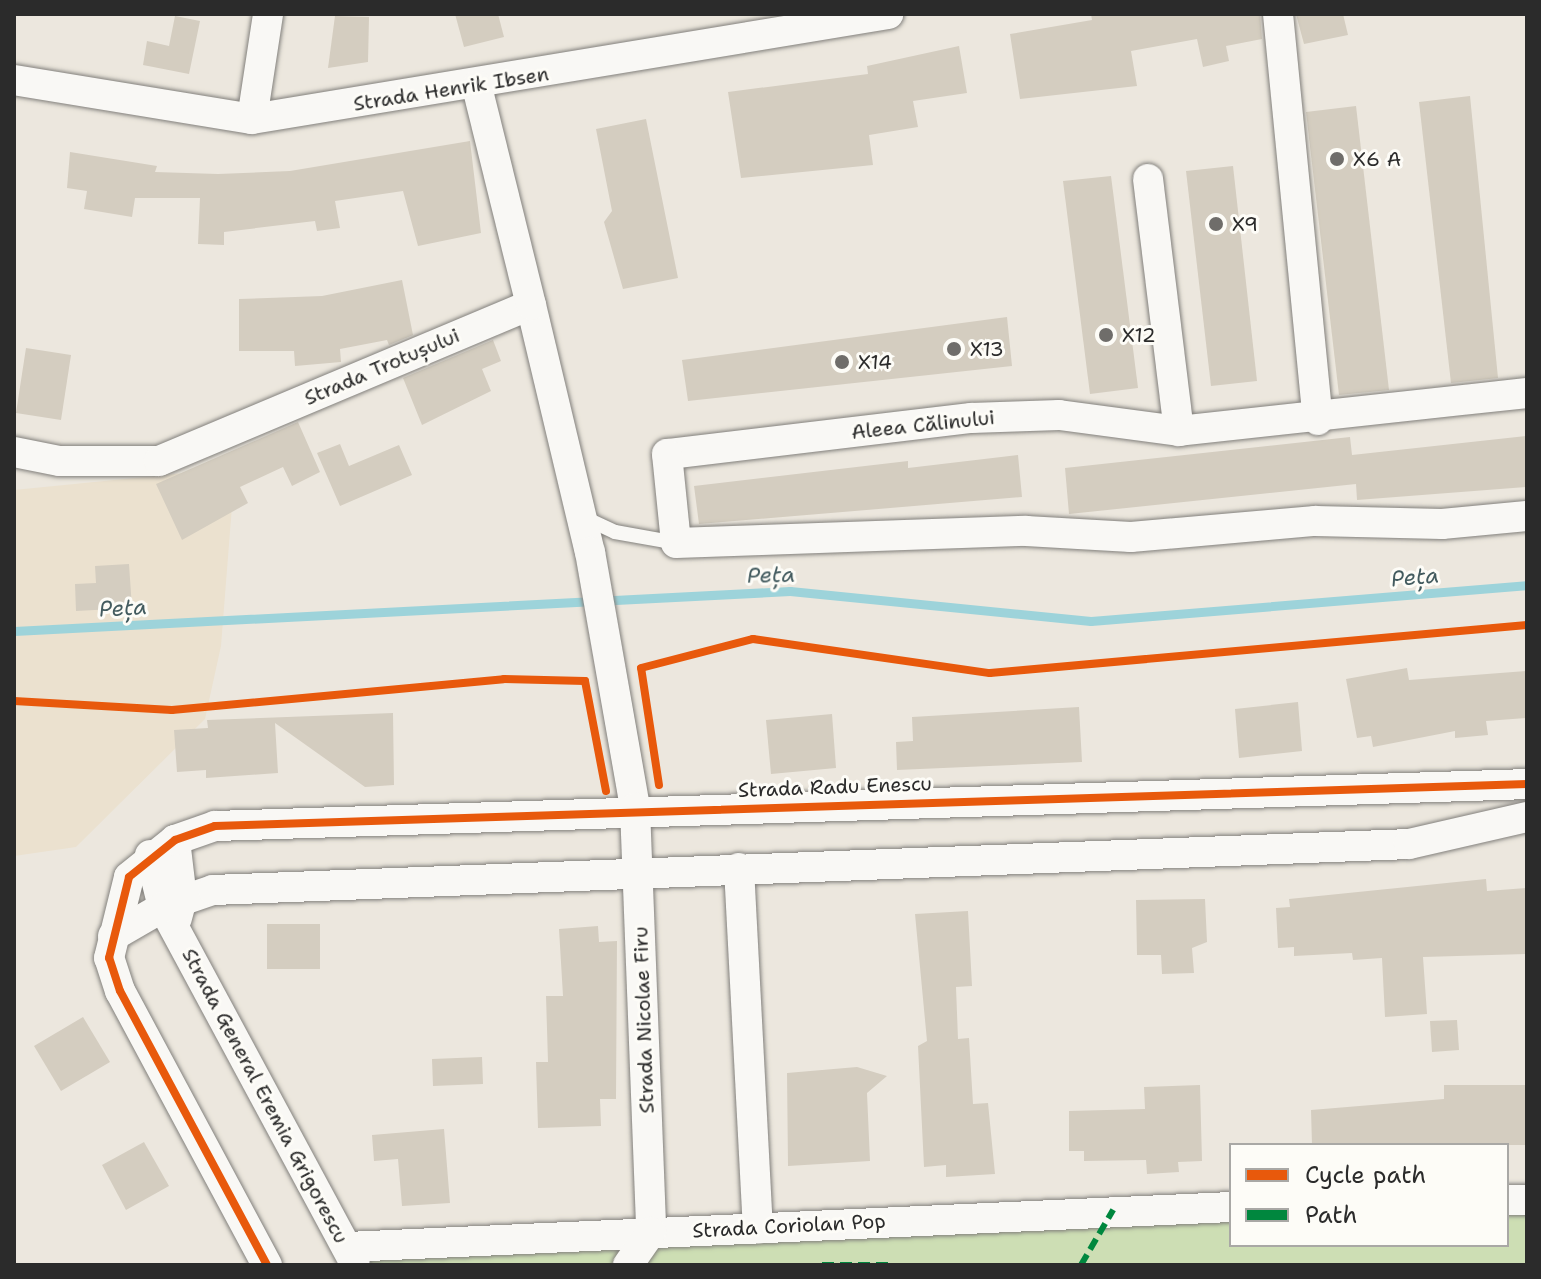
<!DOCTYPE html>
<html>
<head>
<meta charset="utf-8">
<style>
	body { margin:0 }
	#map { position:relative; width:1541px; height:1279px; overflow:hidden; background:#ece7de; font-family:"Shantell Sans",sans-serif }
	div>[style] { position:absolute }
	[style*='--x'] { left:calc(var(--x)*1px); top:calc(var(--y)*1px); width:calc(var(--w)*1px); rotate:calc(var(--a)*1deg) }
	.built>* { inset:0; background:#ebe1cf }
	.green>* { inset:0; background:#cddeb4 }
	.stream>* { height:9px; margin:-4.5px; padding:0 4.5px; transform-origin:4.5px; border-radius:4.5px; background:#9dd3da }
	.building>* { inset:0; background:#d4cdc0 }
	.roads { filter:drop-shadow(0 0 2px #82807c) drop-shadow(0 0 2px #82807c) }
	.lane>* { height:14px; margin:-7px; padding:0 7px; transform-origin:7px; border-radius:7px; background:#f9f8f5 }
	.street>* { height:30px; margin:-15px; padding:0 15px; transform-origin:15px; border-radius:15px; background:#f9f8f5 }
	.quiet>* { height:6px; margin-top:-3px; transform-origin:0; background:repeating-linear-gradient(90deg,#00873e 0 12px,transparent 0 18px) }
	.cycleway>* { height:8px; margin:-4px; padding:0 4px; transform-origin:4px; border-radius:4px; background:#e8590c }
	.dots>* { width:22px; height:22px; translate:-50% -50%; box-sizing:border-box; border:4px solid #fdfcf7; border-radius:50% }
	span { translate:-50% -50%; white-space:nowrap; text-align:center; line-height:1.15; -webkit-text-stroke:6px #fdfcf7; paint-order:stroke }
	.street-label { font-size:20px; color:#2b2b2b }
	.poi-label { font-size:20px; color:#2b2b2b }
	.left { translate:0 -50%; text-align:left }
	.water-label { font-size:22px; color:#435b5f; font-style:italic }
	.frame { position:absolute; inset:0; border:16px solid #2b2b2b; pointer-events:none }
	.legend { position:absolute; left:1229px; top:1143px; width:280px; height:104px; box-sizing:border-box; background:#fdfcf7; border:2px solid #a9a8a5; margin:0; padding:10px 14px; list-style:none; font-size:24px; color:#2b2b2b }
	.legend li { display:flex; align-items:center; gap:16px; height:40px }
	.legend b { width:40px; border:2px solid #a9a8a5 }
</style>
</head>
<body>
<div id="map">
	<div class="built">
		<div style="clip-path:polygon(235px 468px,221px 646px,205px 719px,76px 847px,14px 856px,14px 490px)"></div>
	</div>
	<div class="green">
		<div style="clip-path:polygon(1507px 1200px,1527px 1200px,1527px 1265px,356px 1265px,347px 1247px,1231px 1207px,1231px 1245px,1507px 1245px)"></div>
	</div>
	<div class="stream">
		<div style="--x:14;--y:631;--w:777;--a:-2.95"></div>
		<div style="--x:790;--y:591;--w:302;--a:5.7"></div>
		<div style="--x:1091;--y:621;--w:437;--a:-4.7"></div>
	</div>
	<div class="building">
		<div style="clip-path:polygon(455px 14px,498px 14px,504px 37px,464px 47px)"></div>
		<div style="clip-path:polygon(1091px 14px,1260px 14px,1262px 39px,1226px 46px,1229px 61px,1203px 67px,1197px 39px,1131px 51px,1137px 86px,1020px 99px,1010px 34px,1092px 20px)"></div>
		<div style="clip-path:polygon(1296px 14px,1343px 14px,1348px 35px,1304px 44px)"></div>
		<div style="clip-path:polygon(175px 16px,200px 21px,189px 74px,143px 65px,147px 41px,169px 46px)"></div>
		<div style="clip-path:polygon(335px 16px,369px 17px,368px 62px,328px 68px)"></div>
		<div style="clip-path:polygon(959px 46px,967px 93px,913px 101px,918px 127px,869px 135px,873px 165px,741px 178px,728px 92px,868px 74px,867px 66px)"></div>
		<div style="clip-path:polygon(1470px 96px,1498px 378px,1451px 383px,1419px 102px)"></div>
		<div style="clip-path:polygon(1356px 106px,1389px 390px,1339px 395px,1306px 112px)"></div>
		<div style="clip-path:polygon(646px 119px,678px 278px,623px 289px,604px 222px,612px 211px,596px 129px)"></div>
		<div style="clip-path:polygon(470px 141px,481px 233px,418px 246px,403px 191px,335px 201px,340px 228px,317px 231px,315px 221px,224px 232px,224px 245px,198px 244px,200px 198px,135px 198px,132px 217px,84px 209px,87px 191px,67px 188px,70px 152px,157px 166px,155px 172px,218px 174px,290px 171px)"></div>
		<div style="clip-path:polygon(1233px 166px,1257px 381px,1211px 386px,1186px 171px)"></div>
		<div style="clip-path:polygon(1111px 176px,1138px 388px,1090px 394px,1063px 181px)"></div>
		<div style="clip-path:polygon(402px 280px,413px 335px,389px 345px,387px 340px,340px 349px,341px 362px,295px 366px,294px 351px,239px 351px,239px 299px,322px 296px)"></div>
		<div style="clip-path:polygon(1007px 317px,1012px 366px,688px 401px,682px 360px)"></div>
		<div style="clip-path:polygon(493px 340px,501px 361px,482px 369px,491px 391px,422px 425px,403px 378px)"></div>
		<div style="clip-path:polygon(26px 348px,71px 355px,61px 420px,16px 413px)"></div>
		<div style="clip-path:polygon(298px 422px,320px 472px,292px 486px,283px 467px,240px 487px,248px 503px,182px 540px,156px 484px)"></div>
		<div style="clip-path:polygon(1527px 436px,1527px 487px,1357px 500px,1356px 484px,1069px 514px,1065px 468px,1350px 437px,1352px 455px)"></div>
		<div style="clip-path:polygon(340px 444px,349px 466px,399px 445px,412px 475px,340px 506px,317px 453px)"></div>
		<div style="clip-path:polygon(1018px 455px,1022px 497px,699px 524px,694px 486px,908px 461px,908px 468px)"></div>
		<div style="clip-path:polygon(129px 564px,132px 608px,76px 611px,75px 584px,96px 583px,95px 566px)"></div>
		<div style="clip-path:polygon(1407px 668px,1409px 680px,1527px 671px,1527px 718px,1486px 721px,1488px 735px,1455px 738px,1455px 731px,1373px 747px,1371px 736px,1357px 738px,1346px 679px)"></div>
		<div style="clip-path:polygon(1298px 702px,1302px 751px,1239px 758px,1235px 709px)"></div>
		<div style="clip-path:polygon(1079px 707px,1082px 762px,897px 770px,896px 742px,913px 741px,912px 717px)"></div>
		<div style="clip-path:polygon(393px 713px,394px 785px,365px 787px,275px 723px,278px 773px,206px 778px,206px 770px,177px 772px,174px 730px,208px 728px,207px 720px)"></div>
		<div style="clip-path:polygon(832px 714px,836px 768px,771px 774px,766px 720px)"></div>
		<div style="clip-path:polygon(1486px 879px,1487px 891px,1527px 888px,1527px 954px,1423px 957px,1427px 1014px,1385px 1017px,1382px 958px,1353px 960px,1352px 953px,1294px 956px,1294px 947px,1278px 948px,1276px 908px,1290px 907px,1289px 899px)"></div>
		<div style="clip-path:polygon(1205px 899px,1207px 942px,1192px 948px,1194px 973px,1162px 974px,1161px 955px,1137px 955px,1136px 900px)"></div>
		<div style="clip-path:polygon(968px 911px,972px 986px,956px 987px,958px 1039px,969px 1038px,973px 1104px,988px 1103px,995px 1174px,946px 1177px,946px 1165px,924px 1167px,918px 1046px,927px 1041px,915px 914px)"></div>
		<div style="clip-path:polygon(267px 924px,320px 924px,320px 969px,267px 969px)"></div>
		<div style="clip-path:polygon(598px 926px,599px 942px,617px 941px,616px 1099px,600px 1099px,601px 1126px,538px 1128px,536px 1062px,548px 1062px,546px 996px,563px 996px,559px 929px)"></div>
		<div style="clip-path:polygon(83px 1017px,110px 1062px,61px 1091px,34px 1046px)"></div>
		<div style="clip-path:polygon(1457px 1020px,1459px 1050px,1432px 1052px,1430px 1021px)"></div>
		<div style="clip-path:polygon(482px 1057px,483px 1084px,433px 1086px,432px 1059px)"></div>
		<div style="clip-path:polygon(857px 1067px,887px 1076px,867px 1093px,870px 1161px,788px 1166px,787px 1073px)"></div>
		<div style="clip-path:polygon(1200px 1085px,1202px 1161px,1178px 1162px,1179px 1172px,1147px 1174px,1146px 1160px,1084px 1161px,1084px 1151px,1069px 1151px,1069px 1111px,1145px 1109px,1144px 1087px)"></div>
		<div style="clip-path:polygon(1444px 1085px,1527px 1085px,1527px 1145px,1312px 1145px,1311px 1110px,1444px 1099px)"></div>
		<div style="clip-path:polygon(444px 1129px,450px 1203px,402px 1206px,398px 1159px,374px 1161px,372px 1135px)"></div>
		<div style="clip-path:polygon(144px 1142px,169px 1186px,126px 1210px,102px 1165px)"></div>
	</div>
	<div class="roads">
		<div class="lane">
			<div style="--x:583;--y:517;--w:35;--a:25"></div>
			<div style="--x:615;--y:532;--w:62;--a:10.2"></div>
		</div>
		<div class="street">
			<div style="--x:1278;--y:14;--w:408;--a:84.4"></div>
			<div style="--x:14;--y:80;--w:241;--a:9.3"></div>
			<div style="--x:252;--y:119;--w:645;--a:-9.37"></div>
			<div style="--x:252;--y:119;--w:106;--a:-81.3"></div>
			<div style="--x:1148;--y:179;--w:254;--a:83"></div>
			<div style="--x:531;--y:305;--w:254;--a:76.6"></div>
			<div style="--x:590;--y:552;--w:260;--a:80"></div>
			<div style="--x:635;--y:808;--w:424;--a:87.8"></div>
			<div style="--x:1527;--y:393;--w:350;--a:173.8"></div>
			<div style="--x:1179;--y:431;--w:121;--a:-172.4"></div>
			<div style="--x:1059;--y:415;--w:88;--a:178"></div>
			<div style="--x:971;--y:418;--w:306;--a:173.2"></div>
			<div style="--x:667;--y:454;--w:89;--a:84.2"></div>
			<div style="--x:676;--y:543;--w:350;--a:-2"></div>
			<div style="--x:1026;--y:531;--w:105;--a:3.3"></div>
			<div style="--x:1131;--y:537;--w:185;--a:-5"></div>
			<div style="--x:1315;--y:521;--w:127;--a:1.4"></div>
			<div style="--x:1442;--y:524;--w:85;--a:-5.4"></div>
			<div style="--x:14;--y:452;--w:46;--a:11.3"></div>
			<div style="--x:59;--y:461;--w:100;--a:0"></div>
			<div style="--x:159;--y:461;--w:403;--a:-22.8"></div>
			<div style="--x:531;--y:305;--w:226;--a:-103.9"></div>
			<div style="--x:175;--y:840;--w:59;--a:83.2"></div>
			<div style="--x:182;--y:899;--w:20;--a:105"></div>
			<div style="--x:150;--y:855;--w:54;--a:76"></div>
			<div style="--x:163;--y:907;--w:404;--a:61.7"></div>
			<div style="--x:739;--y:868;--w:361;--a:87"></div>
			<div style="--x:113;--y:936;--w:58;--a:-30.1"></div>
			<div style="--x:163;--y:907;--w:53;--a:-18.8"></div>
			<div style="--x:213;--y:890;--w:1197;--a:-2.2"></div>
			<div style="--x:1409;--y:844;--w:121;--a:-12.9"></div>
			<div style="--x:1507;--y:1200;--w:20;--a:0"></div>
			<div style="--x:347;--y:1247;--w:885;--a:-2.59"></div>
			<div style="--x:267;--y:1265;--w:311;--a:-118.2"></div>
			<div style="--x:120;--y:991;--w:35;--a:-108"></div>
			<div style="--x:109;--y:958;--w:83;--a:-76.1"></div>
			<div style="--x:129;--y:877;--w:59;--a:-38.8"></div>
			<div style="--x:175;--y:840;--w:42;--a:-19.3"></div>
			<div style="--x:215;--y:826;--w:1313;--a:-1.83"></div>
			<div style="--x:628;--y:1265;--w:40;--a:-55.1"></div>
		</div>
	</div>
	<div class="quiet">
		<div style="--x:822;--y:1265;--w:71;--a:0"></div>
		<div style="--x:1081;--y:1265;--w:64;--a:-59.8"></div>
	</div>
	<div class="cycleway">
		<div style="--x:14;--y:701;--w:158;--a:3.3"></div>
		<div style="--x:172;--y:710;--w:333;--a:-5.3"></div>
		<div style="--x:504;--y:679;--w:81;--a:1.4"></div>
		<div style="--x:585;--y:681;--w:112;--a:79.2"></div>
		<div style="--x:659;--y:785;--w:118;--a:-98.7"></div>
		<div style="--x:641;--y:668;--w:116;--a:-14.5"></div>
		<div style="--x:753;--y:639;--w:239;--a:8.2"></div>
		<div style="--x:990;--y:673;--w:539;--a:-5.11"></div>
		<div style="--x:267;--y:1265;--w:311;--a:-118.2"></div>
		<div style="--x:120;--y:991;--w:35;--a:-108"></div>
		<div style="--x:109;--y:958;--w:83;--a:-76.1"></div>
		<div style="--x:129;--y:877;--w:59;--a:-38.8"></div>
		<div style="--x:175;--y:840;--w:42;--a:-19.3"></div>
		<div style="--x:215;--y:826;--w:1313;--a:-1.83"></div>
	</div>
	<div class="dots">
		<div style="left:1337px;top:159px;background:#6f6d6a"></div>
		<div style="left:1216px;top:224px;background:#6f6d6a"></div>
		<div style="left:1106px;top:335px;background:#6f6d6a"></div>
		<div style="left:954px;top:349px;background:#6f6d6a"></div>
		<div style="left:842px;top:362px;background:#6f6d6a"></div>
	</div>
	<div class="street-label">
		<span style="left:451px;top:89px;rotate:-9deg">Strada Henrik Ibsen</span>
		<span style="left:382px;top:367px;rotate:-23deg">Strada Trotușului</span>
		<span style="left:923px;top:425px;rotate:-6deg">Aleea Călinului</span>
		<span style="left:835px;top:787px;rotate:-2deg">Strada Radu Enescu</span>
		<span style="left:644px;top:1020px;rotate:-92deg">Strada Nicolae Firu</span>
		<span style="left:265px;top:1096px;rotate:62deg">Strada General Eremia Grigorescu</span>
		<span style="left:789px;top:1226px;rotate:-3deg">Strada Coriolan Pop</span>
	</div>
	<div class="poi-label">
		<span class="left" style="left:1353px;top:159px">X6 A</span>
		<span class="left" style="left:1232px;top:224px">X9</span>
		<span class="left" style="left:1122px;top:335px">X12</span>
		<span class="left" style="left:970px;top:349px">X13</span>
		<span class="left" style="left:858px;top:362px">X14</span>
	</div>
	<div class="water-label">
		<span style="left:771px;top:575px;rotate:-1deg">Peța</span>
		<span style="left:1415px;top:577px;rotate:-5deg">Peța</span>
		<span style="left:123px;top:608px;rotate:-3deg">Peța</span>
	</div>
	<div class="frame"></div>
	<ul class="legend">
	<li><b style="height:10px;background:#e8590c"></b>Cycle path</li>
	<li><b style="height:10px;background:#00873e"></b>Path</li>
	</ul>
</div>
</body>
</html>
